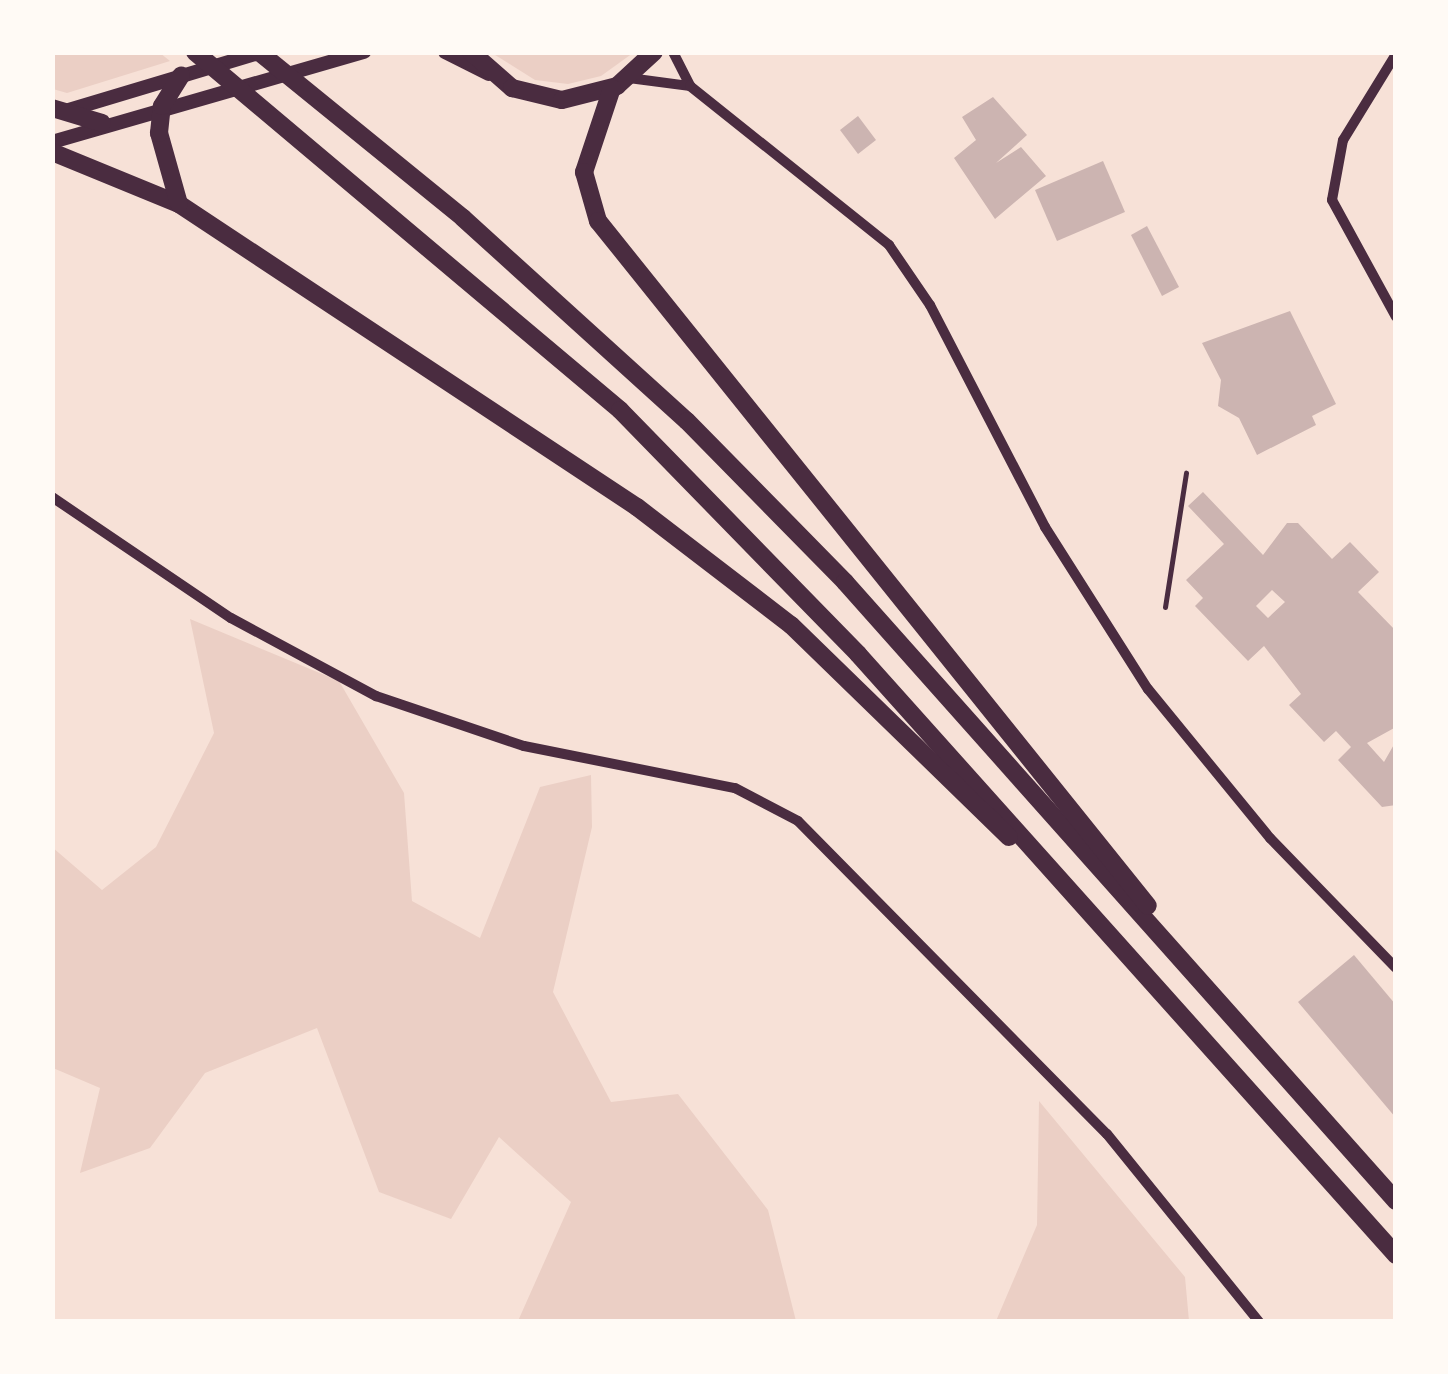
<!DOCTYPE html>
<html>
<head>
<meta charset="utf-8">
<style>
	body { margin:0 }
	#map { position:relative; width:1448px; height:1374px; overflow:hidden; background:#f7e1d7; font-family:"Space Grotesk",sans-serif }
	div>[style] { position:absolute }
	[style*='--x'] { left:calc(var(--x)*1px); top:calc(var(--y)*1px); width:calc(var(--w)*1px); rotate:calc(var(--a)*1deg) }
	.green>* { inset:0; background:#ebcfc5 }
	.building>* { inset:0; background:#ccb4b1 }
	.service>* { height:5px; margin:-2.5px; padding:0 2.5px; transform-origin:2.5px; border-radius:2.5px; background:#4a2c40 }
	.minor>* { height:10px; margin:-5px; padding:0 5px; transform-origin:5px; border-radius:5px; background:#4a2c40 }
	.tertiary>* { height:14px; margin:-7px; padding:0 7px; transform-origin:7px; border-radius:7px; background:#4a2c40 }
	.primary>* { height:18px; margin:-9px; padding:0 9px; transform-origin:9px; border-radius:9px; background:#4a2c40 }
	.trunk>* { height:18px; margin:-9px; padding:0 9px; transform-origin:9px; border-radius:9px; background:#4a2c40 }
	span { translate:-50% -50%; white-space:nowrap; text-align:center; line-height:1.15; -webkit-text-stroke:10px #fffaf5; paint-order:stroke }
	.frame { position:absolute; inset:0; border:55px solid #fffaf5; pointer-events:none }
</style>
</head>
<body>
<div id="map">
	<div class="green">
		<div style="clip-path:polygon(52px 53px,160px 53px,170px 61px,67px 93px,53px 89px)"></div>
		<div style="clip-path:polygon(492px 53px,633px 53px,601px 76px,568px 84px,535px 80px)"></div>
		<div style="clip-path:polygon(190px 619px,339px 681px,404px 793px,412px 901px,480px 938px,540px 787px,591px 775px,592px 827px,553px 992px,611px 1102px,678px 1094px,768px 1210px,796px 1321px,518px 1321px,571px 1202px,499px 1137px,451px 1219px,379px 1192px,317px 1028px,205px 1073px,150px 1148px,80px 1173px,100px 1088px,53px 1068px,52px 847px,102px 890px,156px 847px,214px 733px)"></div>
		<div style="clip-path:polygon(1039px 1101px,1185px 1277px,1189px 1321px,996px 1321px,1037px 1225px)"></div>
	</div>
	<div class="building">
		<div style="clip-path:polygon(993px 97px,1027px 135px,996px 163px,1021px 147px,1046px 176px,995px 219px,954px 158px,976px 140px,962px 117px)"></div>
		<div style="clip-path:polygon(858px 116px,876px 140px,858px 154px,840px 130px)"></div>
		<div style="clip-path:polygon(1103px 161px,1125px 212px,1057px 241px,1035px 190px)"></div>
		<div style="clip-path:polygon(1147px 226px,1179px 287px,1162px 296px,1131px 235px)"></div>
		<div style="clip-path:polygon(1290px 311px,1336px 404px,1312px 416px,1316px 425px,1257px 455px,1239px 418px,1218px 406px,1221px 380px,1202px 343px)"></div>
		<div style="clip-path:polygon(evenodd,1203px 492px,1263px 555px,1287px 523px,1298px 523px,1332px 559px,1350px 542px,1379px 572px,1358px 592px,1396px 631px,1396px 727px,1367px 743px,1384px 762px,1396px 741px,1396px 805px,1382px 807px,1338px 760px,1351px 747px,1336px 731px,1324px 742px,1289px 705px,1301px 694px,1264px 646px,1248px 661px,1195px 606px,1203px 598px,1186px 580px,1224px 544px,1188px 506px,1203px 492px,1272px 590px,1285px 602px,1268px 618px,1256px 606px,1272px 590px)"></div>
		<div style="clip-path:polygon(1354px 955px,1396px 1005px,1396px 1118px,1298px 1002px)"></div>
	</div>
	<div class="service">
		<div style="--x:1165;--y:607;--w:136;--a:-81.1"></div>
	</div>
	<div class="minor">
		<div style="--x:673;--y:52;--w:37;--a:63"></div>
		<div style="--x:1396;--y:54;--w:101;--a:121.6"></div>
		<div style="--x:1343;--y:140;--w:61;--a:100.4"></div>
		<div style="--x:1332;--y:200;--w:133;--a:61.3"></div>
		<div style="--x:629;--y:78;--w:62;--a:7.5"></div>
		<div style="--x:690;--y:86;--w:255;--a:38.6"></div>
		<div style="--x:889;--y:245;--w:73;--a:55.7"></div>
		<div style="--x:930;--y:305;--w:250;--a:62.6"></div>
		<div style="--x:1045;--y:527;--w:192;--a:57.6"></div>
		<div style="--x:1148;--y:689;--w:193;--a:50.7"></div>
		<div style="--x:1270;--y:838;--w:181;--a:45.9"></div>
		<div style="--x:52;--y:497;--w:216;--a:34.1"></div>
		<div style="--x:231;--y:618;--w:165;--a:28.3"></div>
		<div style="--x:376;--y:696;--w:156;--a:18.7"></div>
		<div style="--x:524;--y:746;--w:215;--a:11.3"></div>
		<div style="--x:735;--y:788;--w:71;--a:27.6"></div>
		<div style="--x:798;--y:821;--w:440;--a:45.4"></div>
		<div style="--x:1107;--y:1134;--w:242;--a:51"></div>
	</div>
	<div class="tertiary">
		<div style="--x:445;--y:52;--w:49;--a:26.6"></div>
		<div style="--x:62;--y:112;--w:209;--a:-16.7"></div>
		<div style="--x:52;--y:142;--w:325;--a:-16.1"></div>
	</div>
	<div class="primary">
		<div style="--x:471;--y:52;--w:55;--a:41.3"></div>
		<div style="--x:512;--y:88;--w:51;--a:13.5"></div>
		<div style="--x:562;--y:100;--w:57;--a:-14.3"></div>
		<div style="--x:617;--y:86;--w:50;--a:-42.6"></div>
	</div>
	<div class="trunk">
		<div style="--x:195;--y:52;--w:556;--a:40.11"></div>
		<div style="--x:620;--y:410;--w:341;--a:45.7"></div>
		<div style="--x:858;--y:654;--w:807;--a:48.17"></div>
		<div style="--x:259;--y:52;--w:263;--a:39.1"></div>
		<div style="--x:463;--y:218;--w:302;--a:42.2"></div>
		<div style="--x:687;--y:421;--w:226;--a:45.5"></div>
		<div style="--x:845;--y:582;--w:829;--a:48.33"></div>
		<div style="--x:612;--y:88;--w:89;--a:108.4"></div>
		<div style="--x:584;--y:172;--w:51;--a:74.1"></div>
		<div style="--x:598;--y:221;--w:878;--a:51.24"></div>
		<div style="--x:52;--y:108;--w:52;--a:16.7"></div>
		<div style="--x:52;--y:152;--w:137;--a:22.3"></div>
		<div style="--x:179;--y:204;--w:549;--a:33.49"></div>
		<div style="--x:637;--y:507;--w:194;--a:37.5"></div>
		<div style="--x:791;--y:625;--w:304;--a:44.2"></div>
		<div style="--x:179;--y:204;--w:74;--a:-105.7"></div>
		<div style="--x:159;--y:133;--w:27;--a:-84"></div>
		<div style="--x:162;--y:106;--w:36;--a:-58"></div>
	</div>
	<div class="frame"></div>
</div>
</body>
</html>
